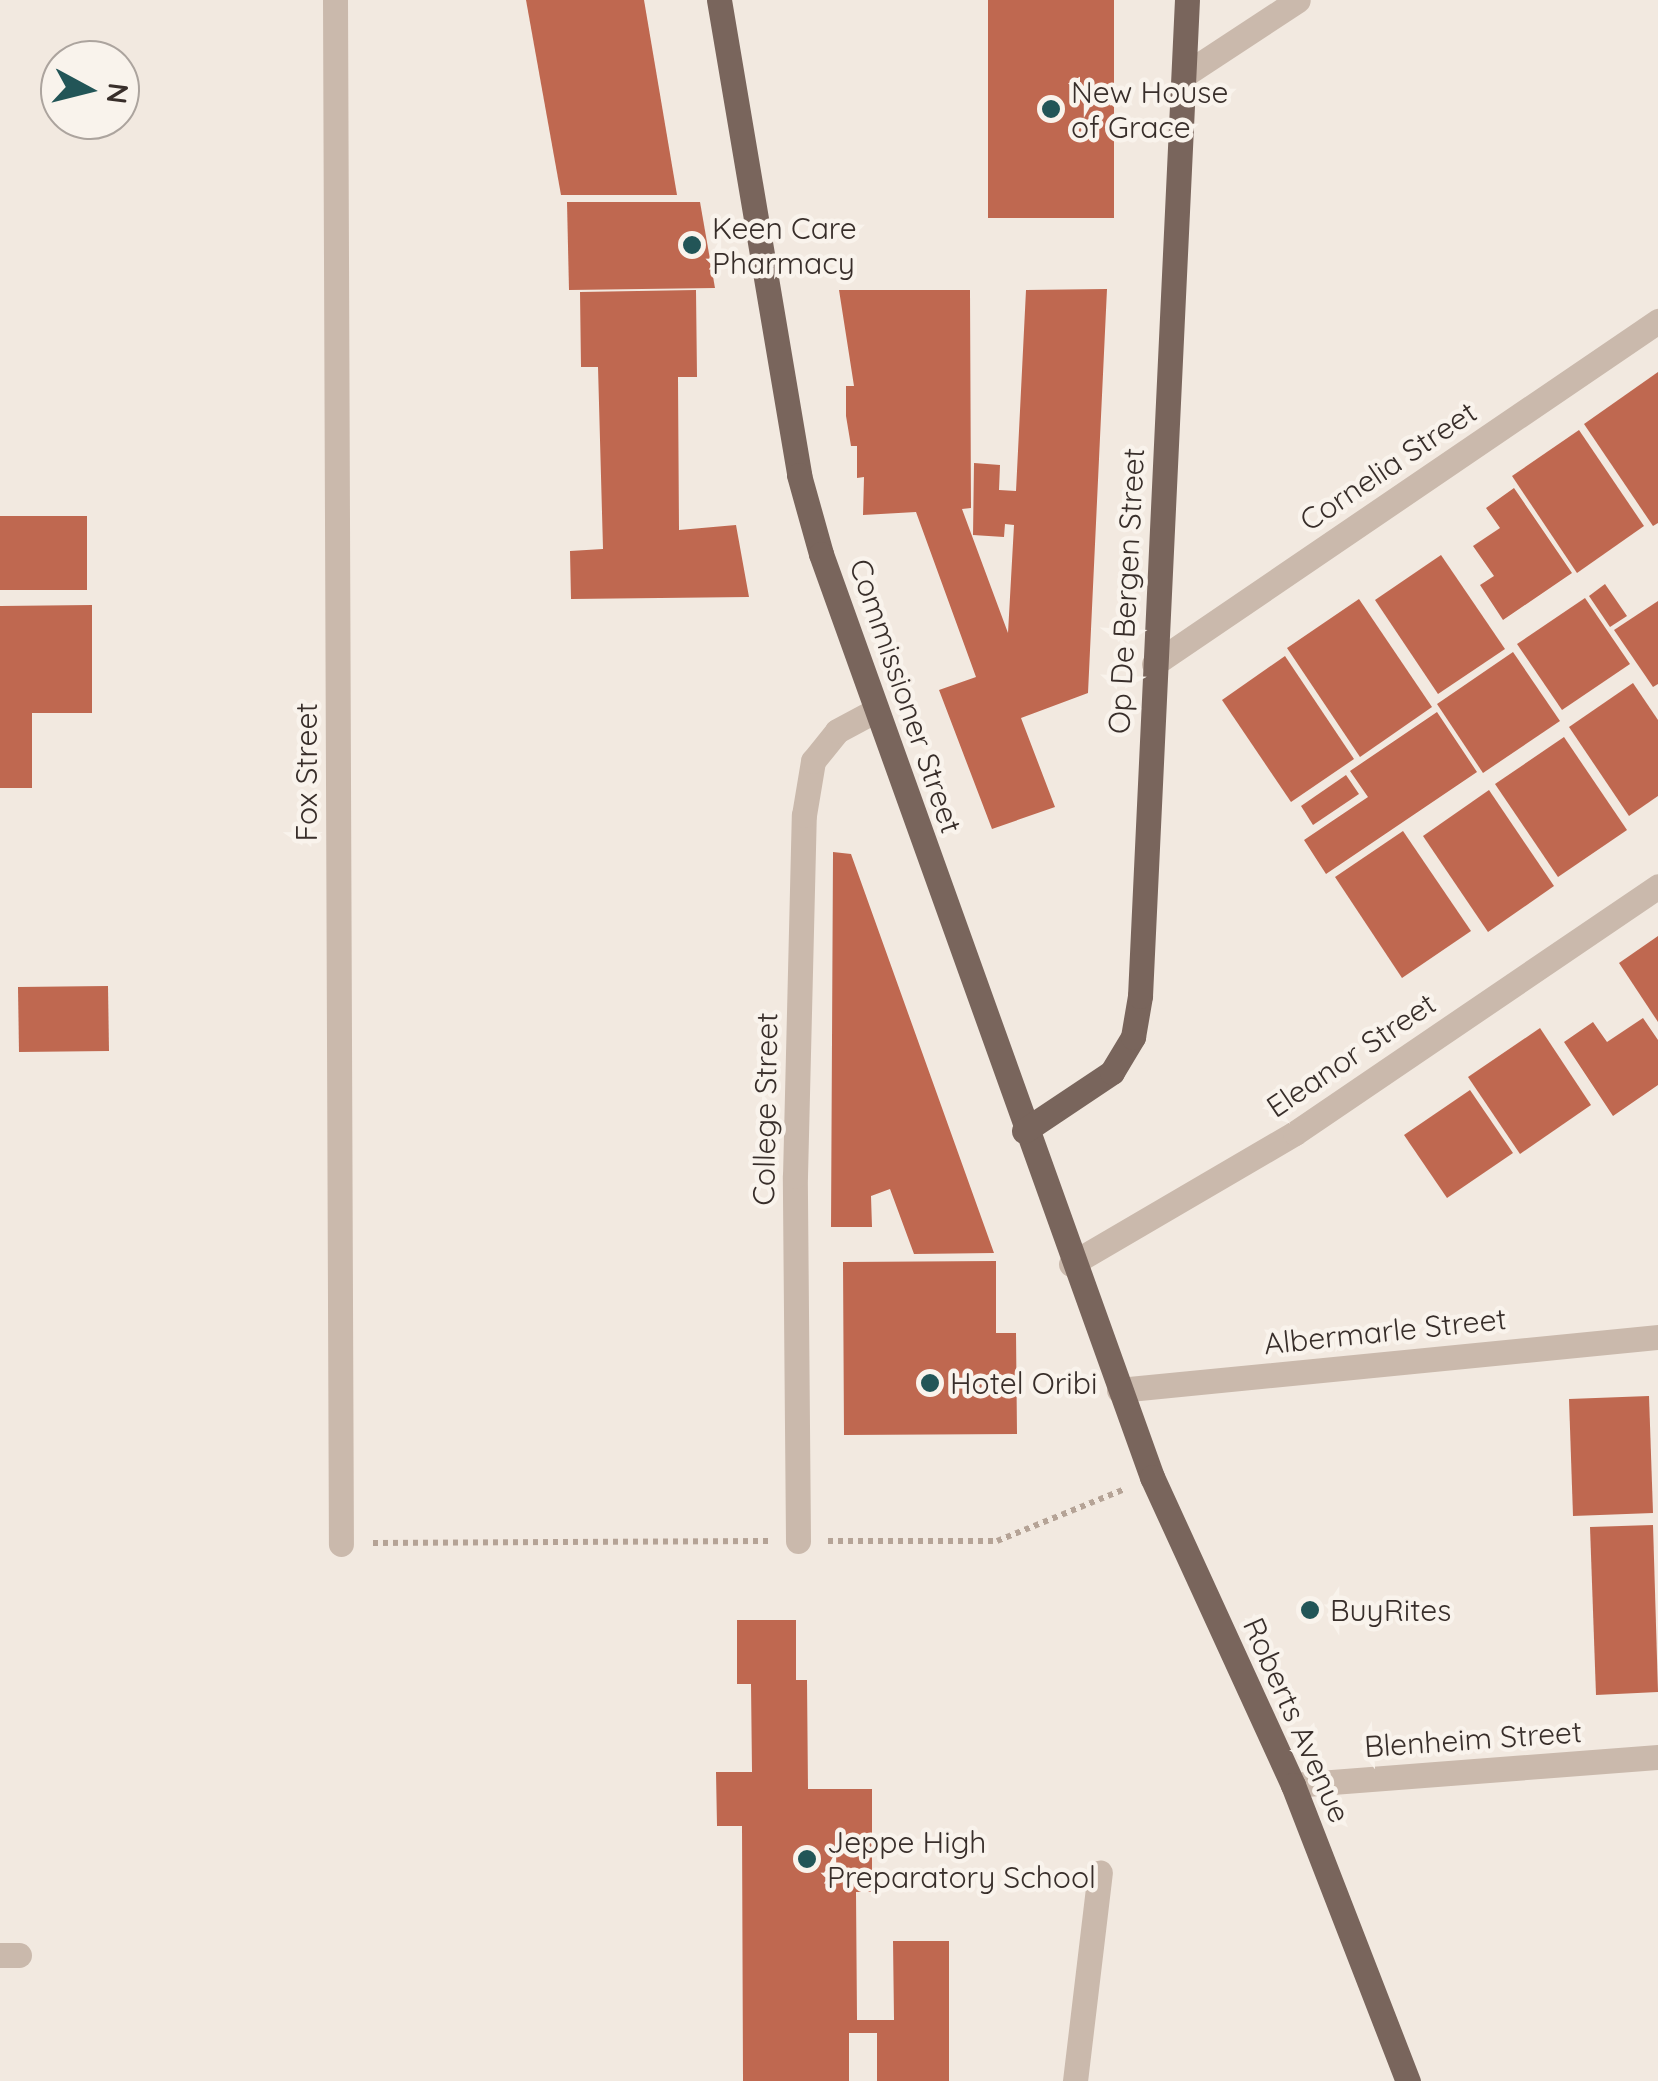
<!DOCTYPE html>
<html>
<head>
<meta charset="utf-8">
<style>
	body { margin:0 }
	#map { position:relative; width:1658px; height:2081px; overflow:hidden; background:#f2e9e0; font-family:Quicksand,sans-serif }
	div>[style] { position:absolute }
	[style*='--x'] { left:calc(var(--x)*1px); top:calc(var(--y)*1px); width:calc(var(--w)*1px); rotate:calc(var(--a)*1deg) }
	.building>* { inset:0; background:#bf6850 }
	.path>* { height:6px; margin-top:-3px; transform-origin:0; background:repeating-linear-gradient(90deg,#b5a396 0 5px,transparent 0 10px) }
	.minor>* { height:25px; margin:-12.5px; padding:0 12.5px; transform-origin:12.5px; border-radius:12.5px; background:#cab9ac }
	.major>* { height:25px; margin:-12.5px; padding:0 12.5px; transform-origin:12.5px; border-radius:12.5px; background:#79655c }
	.dots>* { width:28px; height:28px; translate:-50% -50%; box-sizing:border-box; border:5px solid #f9f3ec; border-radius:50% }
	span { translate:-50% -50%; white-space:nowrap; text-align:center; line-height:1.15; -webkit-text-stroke:9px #f9f3ec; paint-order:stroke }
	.poi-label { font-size:30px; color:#382e2a }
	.left { translate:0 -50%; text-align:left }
	.street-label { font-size:30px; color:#382e2a }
	.north { position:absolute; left:40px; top:40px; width:100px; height:100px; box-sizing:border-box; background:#f9f3ec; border:2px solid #aca49e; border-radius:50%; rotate:97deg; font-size:28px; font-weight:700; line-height:40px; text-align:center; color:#382e2a }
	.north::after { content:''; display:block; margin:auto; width:35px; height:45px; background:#225557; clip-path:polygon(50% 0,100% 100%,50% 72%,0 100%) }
</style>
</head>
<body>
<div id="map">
	<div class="building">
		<div style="clip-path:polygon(526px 0,644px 0,677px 195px,561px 195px)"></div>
		<div style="clip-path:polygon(988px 0,1114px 0,1114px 218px,988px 218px)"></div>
		<div style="clip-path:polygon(567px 202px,700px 202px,715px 288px,569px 290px)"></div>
		<div style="clip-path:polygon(1107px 289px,1088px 693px,1021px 718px,1055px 807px,992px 829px,939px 690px,976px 677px,916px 512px,863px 515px,864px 477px,857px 478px,857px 446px,851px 446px,846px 416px,846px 386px,854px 386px,839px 290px,970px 290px,971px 508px,962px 509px,1008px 633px,1014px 525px,1005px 524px,1004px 537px,973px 535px,974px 463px,1000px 465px,999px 490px,1016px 491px,1026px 290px)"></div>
		<div style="clip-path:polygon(696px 290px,697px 377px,678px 377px,679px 530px,736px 525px,749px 597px,571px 599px,570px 551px,603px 549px,598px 367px,581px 367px,580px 292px)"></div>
		<div style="clip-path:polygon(1658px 372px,1658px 523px,1653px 526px,1584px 424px)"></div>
		<div style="clip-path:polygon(1579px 430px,1644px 526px,1577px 573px,1512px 476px)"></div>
		<div style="clip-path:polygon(1514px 488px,1572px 573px,1503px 620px,1480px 585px,1494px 576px,1473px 546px,1500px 528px,1486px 508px)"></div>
		<div style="clip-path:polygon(0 516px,87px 516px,87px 590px,0 590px)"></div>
		<div style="clip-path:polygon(1441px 555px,1505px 649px,1438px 694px,1375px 600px)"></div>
		<div style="clip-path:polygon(1605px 584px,1627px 616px,1610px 627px,1589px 596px)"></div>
		<div style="clip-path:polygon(1585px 598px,1630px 664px,1562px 710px,1517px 644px)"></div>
		<div style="clip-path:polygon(1359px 599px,1432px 707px,1360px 757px,1287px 648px)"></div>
		<div style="clip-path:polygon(1658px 601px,1658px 684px,1653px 687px,1614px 630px)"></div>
		<div style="clip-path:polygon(92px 605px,92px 713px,32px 713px,32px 788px,0 788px,0 606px)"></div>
		<div style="clip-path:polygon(1513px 652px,1560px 721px,1483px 773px,1437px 704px)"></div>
		<div style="clip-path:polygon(1285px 656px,1354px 759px,1291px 802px,1222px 700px)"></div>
		<div style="clip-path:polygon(1633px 683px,1658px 720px,1658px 796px,1629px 816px,1569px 727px)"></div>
		<div style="clip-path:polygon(1437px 712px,1477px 772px,1326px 874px,1304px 840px,1368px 797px,1350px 771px)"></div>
		<div style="clip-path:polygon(1564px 737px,1627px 830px,1558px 877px,1495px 784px)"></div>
		<div style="clip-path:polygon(1346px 775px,1359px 794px,1313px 825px,1301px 806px)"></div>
		<div style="clip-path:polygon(1489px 790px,1554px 886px,1488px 932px,1423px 836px)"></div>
		<div style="clip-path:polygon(1403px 831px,1471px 931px,1402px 978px,1335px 877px)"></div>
		<div style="clip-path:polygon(833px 852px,851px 854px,994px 1253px,914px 1254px,890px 1189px,871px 1196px,872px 1227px,831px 1227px)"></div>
		<div style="clip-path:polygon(1658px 936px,1658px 1022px,1619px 963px)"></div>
		<div style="clip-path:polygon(108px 986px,109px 1051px,19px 1052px,18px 987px)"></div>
		<div style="clip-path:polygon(1643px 1018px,1658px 1040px,1658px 1085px,1613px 1116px,1564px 1042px,1593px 1022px,1607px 1042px)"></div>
		<div style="clip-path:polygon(1540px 1028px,1591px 1105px,1520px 1154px,1468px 1077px)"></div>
		<div style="clip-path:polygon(1470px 1090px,1513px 1153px,1447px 1198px,1404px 1135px)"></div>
		<div style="clip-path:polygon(996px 1261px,996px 1333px,1016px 1333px,1017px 1434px,844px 1435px,843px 1262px)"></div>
		<div style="clip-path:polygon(1649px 1396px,1653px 1513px,1573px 1516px,1569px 1399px)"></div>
		<div style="clip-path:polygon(1653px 1525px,1658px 1692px,1596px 1695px,1590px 1527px)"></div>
		<div style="clip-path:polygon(737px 1620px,796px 1620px,796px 1680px,807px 1680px,808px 1789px,872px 1789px,872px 1892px,856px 1892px,857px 2020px,894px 2020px,893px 1941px,949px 1941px,949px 2081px,877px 2081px,877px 2033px,849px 2033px,849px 2081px,743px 2081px,742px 1826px,717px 1826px,716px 1772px,752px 1772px,751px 1684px,737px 1684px)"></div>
	</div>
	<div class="path">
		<div style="--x:828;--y:1541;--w:169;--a:0"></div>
		<div style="--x:997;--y:1541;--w:138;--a:-22.1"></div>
		<div style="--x:373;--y:1543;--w:397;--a:-0.3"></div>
	</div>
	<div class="minor">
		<div style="--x:335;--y:0;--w:1544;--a:89.78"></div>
		<div style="--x:1184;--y:75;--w:136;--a:-33.3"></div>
		<div style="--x:1154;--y:664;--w:610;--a:-34.24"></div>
		<div style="--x:1071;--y:1264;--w:259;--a:-30.3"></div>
		<div style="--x:1295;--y:1133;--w:439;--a:-34.2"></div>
		<div style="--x:1119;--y:1390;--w:542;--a:-5.62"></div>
		<div style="--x:798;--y:1541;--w:365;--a:-90.5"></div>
		<div style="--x:795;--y:1176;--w:361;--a:-88.6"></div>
		<div style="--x:804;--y:815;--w:55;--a:-80.5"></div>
		<div style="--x:813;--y:761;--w:38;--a:-51"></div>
		<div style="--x:837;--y:731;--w:44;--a:-28.3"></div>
		<div style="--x:1293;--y:1785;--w:366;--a:-4.4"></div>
		<div style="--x:0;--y:1955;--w:19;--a:0"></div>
		<div style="--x:1075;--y:2081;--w:210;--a:-83.2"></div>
	</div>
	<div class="major">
		<div style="--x:719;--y:0;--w:482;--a:80.4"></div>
		<div style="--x:799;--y:475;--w:82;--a:74.4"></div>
		<div style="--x:821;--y:554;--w:981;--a:70.27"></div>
		<div style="--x:1152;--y:1477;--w:339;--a:65.4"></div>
		<div style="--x:1293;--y:1785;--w:318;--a:68.8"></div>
		<div style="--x:1024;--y:1131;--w:106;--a:-33.8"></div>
		<div style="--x:1112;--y:1072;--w:41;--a:-59"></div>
		<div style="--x:1133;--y:1037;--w:42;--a:-80.3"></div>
		<div style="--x:1140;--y:996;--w:997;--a:-87.3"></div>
	</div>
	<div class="dots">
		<div style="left:1051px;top:109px;background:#225557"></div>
		<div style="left:692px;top:245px;background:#225557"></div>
		<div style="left:930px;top:1383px;background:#225557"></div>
		<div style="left:1310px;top:1610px;background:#225557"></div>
		<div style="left:807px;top:1859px;background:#225557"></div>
	</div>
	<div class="poi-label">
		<span class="left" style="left:1071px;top:109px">New House<br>of Grace</span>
		<span class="left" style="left:712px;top:245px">Keen Care<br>Pharmacy</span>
		<span class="left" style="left:950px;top:1383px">Hotel Oribi</span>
		<span class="left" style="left:1330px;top:1610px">BuyRites</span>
		<span class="left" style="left:827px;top:1859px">Jeppe High<br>Preparatory School</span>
	</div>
	<div class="street-label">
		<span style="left:1388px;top:466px;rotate:-34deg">Cornelia Street</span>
		<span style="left:1126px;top:591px;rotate:-87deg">Op De Bergen Street</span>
		<span style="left:906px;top:696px;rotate:71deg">Commissioner Street</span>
		<span style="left:306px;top:772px;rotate:-90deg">Fox Street</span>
		<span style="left:1351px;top:1055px;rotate:-34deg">Eleanor Street</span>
		<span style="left:765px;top:1109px;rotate:-89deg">College Street</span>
		<span style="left:1385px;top:1331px;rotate:-6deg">Albermarle Street</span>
		<span style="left:1297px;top:1720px;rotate:66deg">Roberts Avenue</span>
		<span style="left:1473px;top:1739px;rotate:-4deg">Blenheim Street</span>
	</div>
	<div class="north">N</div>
</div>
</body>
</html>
